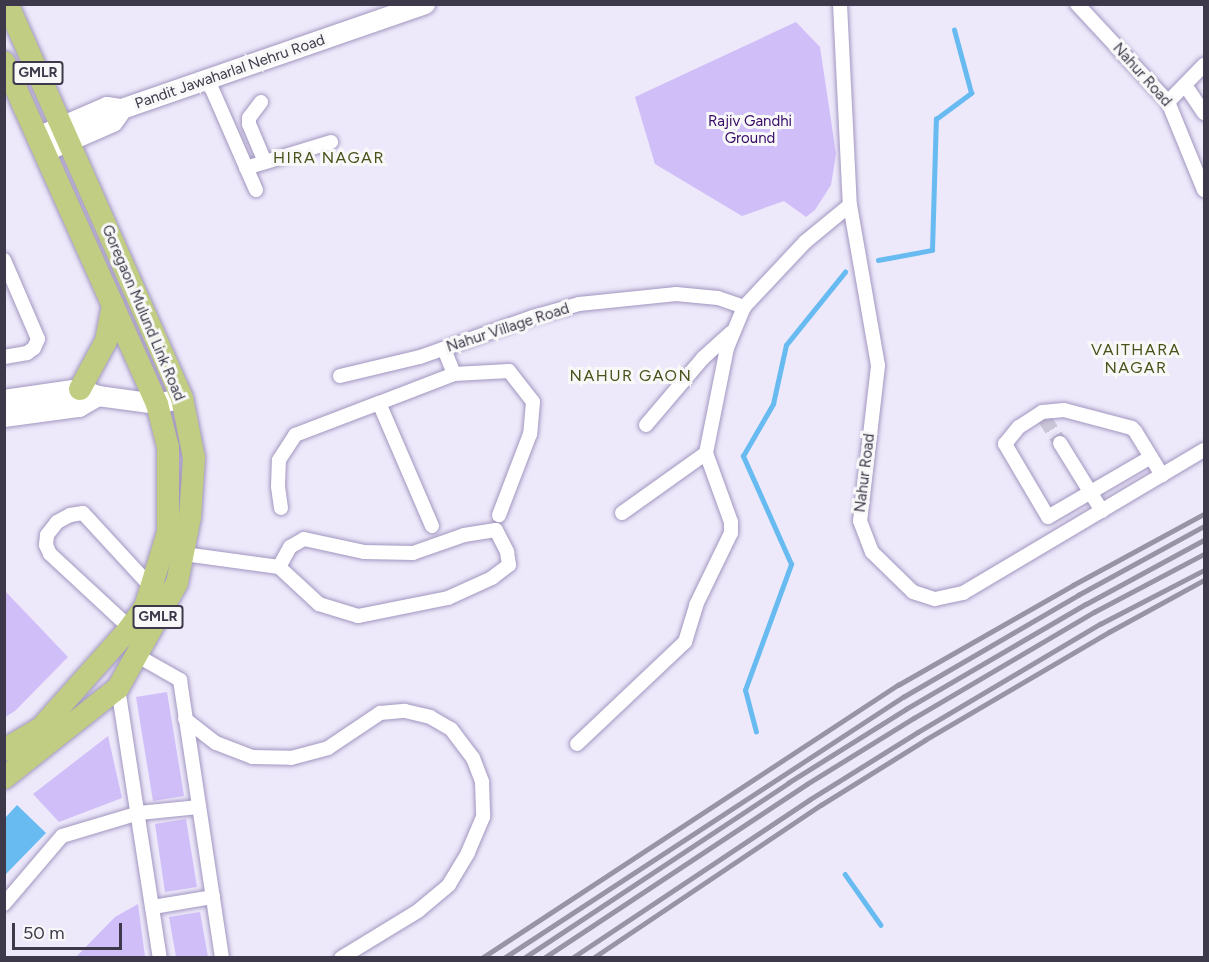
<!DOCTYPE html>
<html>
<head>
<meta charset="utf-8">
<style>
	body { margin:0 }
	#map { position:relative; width:1209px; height:962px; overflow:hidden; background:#ede8fa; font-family:Figtree,sans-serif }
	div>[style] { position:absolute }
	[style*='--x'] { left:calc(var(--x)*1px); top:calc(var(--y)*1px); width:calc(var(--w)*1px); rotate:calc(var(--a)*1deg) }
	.green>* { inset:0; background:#d0bef8 }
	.water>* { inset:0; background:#67bbf1 }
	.stream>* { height:4.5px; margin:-2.25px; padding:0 2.25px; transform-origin:2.25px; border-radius:2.25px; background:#67bbf1 }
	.street-tunnel>* { height:14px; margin-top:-7px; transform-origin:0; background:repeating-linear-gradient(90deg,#cac5d7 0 14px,transparent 0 21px) }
	.roads { filter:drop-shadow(0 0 2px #a296c0) drop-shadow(0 0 2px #a296c0) }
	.street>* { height:14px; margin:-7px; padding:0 7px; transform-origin:7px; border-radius:7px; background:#fff }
	.secondary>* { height:20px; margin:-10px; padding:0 10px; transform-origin:10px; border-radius:10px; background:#fff }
	.primary>* { height:22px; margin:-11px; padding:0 11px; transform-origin:11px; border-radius:11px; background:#c1cd82 }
	.rail>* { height:4.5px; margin:-2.25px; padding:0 2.25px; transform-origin:2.25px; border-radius:2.25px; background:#9893a5 }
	span { translate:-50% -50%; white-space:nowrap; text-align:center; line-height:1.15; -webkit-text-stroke:6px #f8f8f8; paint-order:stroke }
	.shield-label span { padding:2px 4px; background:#f8f8f8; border:2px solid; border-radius:4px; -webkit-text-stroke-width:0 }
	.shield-label { font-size:14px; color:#3e394a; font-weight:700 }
	.street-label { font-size:15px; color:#3e394a }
	.park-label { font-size:15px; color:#370a67 }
	.neighbourhood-label { font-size:16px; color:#48521a; letter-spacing:1.5px }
	.frame { position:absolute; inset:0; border:6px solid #3e394a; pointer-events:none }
	.scale { position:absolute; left:12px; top:923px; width:110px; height:27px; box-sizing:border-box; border:3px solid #3e394a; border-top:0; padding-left:8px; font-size:18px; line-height:21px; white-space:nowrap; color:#3e394a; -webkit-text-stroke:4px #f8f8f8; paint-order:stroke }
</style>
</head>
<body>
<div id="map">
	<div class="green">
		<div style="clip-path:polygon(796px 22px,820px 47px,836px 154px,831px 185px,815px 210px,806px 217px,784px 201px,742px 216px,655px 164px,635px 97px)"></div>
		<div style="clip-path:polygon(5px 591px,68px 657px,15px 711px,5px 717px)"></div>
		<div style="clip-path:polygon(167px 692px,184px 796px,153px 801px,136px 697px)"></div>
		<div style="clip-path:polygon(108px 736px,122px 798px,59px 822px,33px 794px)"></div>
		<div style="clip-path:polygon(186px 819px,197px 887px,165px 892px,155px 824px)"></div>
		<div style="clip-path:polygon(138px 904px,145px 957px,76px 957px,115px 917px)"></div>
		<div style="clip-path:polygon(200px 912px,208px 957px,176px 957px,169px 917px)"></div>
	</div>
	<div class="water">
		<div style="clip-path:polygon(17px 805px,46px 833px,5px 875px,5px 818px)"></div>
	</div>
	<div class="stream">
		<div style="--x:878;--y:260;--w:55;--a:-10.5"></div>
		<div style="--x:932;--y:250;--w:131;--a:-88.3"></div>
		<div style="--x:936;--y:119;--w:44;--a:-36.6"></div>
		<div style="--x:971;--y:93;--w:65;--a:-105.1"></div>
		<div style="--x:756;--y:732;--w:43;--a:-104.7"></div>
		<div style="--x:745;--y:690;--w:134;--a:-69.9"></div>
		<div style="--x:791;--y:564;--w:118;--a:-114"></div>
		<div style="--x:743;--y:456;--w:60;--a:-60"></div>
		<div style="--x:773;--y:404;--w:60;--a:-77.6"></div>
		<div style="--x:786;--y:345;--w:94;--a:-51.1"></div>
		<div style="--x:845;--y:874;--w:62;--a:54.8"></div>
	</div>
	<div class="street-tunnel">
		<div style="--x:1044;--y:418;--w:30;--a:57"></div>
	</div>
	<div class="roads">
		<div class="street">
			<div style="--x:840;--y:4;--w:201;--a:87.2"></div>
			<div style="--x:850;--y:205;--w:163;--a:80.1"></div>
			<div style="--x:878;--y:366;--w:156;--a:96.6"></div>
			<div style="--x:860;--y:521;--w:33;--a:69"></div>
			<div style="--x:872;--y:552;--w:57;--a:44.3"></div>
			<div style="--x:913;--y:592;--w:23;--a:18"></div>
			<div style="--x:935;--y:599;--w:29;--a:-12"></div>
			<div style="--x:963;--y:593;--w:280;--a:-30.7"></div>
			<div style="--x:1077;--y:4;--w:134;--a:47.1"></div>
			<div style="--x:1168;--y:102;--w:95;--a:67.8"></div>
			<div style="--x:208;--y:80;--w:120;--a:66.4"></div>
			<div style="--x:1185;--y:85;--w:34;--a:56"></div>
			<div style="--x:261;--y:102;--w:20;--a:127"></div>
			<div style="--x:249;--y:118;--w:6;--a:90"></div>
			<div style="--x:249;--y:124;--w:41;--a:67.2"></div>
			<div style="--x:1168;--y:102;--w:52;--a:-45.8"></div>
			<div style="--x:246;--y:168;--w:89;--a:-17"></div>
			<div style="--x:4;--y:260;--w:86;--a:66.7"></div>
			<div style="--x:38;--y:339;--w:10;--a:114"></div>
			<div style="--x:34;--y:348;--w:9;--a:144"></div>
			<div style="--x:27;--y:353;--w:23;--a:170"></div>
			<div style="--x:444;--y:349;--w:27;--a:68"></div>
			<div style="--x:454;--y:374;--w:55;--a:-3.1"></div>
			<div style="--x:509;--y:371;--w:39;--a:52"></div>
			<div style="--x:533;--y:402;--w:32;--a:95"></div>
			<div style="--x:530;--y:434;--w:87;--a:110.9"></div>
			<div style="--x:340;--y:376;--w:82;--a:-13.4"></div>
			<div style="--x:420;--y:357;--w:120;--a:-19.5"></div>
			<div style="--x:533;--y:317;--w:48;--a:-15.8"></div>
			<div style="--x:579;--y:304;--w:98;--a:-5.9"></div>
			<div style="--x:676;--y:294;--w:42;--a:5.4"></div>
			<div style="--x:718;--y:298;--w:28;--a:19"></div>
			<div style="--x:744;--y:307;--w:89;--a:-46.8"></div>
			<div style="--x:805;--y:242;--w:58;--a:-39.4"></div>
			<div style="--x:646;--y:425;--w:88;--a:-49.6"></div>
			<div style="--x:703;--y:358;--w:38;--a:-42"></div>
			<div style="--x:1060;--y:443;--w:80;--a:58.3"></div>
			<div style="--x:1151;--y:457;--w:119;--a:149.8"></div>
			<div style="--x:1048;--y:517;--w:85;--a:-120.5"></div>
			<div style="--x:1005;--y:444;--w:22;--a:-51"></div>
			<div style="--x:1019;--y:427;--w:27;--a:-33"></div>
			<div style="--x:1042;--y:412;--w:22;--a:-5"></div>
			<div style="--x:1064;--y:410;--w:70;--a:14.8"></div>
			<div style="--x:1132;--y:428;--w:4;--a:45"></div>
			<div style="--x:1135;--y:431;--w:52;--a:58.5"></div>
			<div style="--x:281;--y:508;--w:22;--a:-98"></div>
			<div style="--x:278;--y:486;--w:26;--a:-88"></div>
			<div style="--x:279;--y:460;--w:30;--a:-57"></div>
			<div style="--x:295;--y:435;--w:90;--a:-20.9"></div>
			<div style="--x:622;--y:513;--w:103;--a:-35.5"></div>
			<div style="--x:432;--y:526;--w:134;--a:-113.3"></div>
			<div style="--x:379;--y:403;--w:80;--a:-21.1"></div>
			<div style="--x:184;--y:554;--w:96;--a:7.8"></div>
			<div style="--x:279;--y:567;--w:23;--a:-61"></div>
			<div style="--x:290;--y:547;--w:16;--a:-30"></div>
			<div style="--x:304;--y:539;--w:61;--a:12.2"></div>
			<div style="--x:364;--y:552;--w:49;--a:1.2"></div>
			<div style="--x:413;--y:553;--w:54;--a:-19.4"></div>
			<div style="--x:464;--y:535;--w:32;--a:-9"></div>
			<div style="--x:496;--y:530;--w:25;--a:63"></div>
			<div style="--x:507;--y:552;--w:13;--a:81"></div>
			<div style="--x:509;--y:565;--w:21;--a:143"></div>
			<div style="--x:492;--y:578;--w:48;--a:155.6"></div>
			<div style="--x:448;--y:598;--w:92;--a:168.7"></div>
			<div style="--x:358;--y:616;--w:41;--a:-162.9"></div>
			<div style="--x:319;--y:604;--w:54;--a:-137.2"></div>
			<div style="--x:130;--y:628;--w:109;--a:-137.2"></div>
			<div style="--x:50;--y:554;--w:10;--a:-114"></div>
			<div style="--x:46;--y:545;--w:10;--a:-84"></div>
			<div style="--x:47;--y:535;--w:16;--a:-52"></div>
			<div style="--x:57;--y:522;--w:15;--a:-28"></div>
			<div style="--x:70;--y:515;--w:13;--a:-9"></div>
			<div style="--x:83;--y:513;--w:102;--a:47.4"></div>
			<div style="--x:136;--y:655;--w:51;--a:29.6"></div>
			<div style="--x:180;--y:680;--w:281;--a:81.4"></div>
			<div style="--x:118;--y:688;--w:273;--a:81.2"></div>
			<div style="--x:185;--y:719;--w:39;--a:38"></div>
			<div style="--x:216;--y:743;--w:39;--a:21"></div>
			<div style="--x:252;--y:757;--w:39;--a:1"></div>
			<div style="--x:291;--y:758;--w:38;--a:-15"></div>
			<div style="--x:328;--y:748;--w:63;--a:-33.9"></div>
			<div style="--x:380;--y:713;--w:25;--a:-5"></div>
			<div style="--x:405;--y:711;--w:26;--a:13"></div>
			<div style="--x:430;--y:717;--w:24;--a:30"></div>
			<div style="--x:451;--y:729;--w:36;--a:53"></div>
			<div style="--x:473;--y:758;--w:26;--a:69"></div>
			<div style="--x:482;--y:782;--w:35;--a:88"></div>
			<div style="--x:483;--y:817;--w:39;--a:113"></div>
			<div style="--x:468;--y:853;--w:37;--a:121"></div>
			<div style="--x:449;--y:885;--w:40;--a:140"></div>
			<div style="--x:418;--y:911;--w:90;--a:148.6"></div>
			<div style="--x:577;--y:744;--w:149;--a:-43.4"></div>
			<div style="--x:685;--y:642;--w:39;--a:-73"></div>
			<div style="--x:696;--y:605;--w:80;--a:-64.1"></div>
			<div style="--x:731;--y:533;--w:11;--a:-90"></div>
			<div style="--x:731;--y:522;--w:73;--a:-109.9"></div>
			<div style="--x:706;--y:453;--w:107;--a:-78.7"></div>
			<div style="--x:727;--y:348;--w:44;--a:-67.5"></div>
			<div style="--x:4;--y:904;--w:89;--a:-49.5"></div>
			<div style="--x:62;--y:836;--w:80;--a:-16.6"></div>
			<div style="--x:139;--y:813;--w:60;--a:-5.7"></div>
			<div style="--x:153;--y:907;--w:61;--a:-9.5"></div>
		</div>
		<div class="secondary">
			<div style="--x:38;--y:137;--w:75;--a:-23.5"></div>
			<div style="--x:107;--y:107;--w:15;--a:8"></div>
			<div style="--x:44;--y:152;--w:75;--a:-23.5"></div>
			<div style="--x:113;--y:122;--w:16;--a:-55"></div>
			<div style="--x:122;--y:109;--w:321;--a:-19.1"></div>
			<div style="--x:4;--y:400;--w:77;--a:-8.2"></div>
			<div style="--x:80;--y:389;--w:19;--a:21"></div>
			<div style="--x:98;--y:396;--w:60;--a:7.7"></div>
			<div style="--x:157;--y:404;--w:26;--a:-13"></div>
			<div style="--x:4;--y:417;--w:76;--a:-7.6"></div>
			<div style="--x:79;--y:407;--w:22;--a:-30"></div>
		</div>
		<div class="primary">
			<div style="--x:4;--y:62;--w:375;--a:65.9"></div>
			<div style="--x:157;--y:404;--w:44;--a:75.7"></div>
			<div style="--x:168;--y:447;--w:85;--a:90"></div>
			<div style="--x:168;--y:532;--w:78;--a:107"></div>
			<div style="--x:145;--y:607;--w:26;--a:126"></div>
			<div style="--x:130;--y:628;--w:134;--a:131.7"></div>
			<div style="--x:41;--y:728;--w:43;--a:149.3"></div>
			<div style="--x:80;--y:389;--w:55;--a:-61.6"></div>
			<div style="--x:106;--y:341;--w:37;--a:-79"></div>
			<div style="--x:4;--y:778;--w:145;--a:-38.3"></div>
			<div style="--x:118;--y:688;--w:120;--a:-60.7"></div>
			<div style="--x:177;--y:583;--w:67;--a:-78.9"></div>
			<div style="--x:190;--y:517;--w:59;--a:-86.1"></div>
			<div style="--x:194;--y:458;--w:61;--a:-101.3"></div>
			<div style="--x:182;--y:398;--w:431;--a:-113.9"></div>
		</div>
	</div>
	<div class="rail">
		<div style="--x:482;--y:958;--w:498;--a:-33.3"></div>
		<div style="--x:898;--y:685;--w:202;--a:-29.7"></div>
		<div style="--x:1073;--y:585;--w:149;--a:-28.5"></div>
		<div style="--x:504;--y:958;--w:477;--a:-33.2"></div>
		<div style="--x:903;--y:697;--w:203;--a:-30.2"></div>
		<div style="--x:1078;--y:595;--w:144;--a:-28.7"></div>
		<div style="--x:524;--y:958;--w:317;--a:-33.5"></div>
		<div style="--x:788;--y:783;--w:139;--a:-32.1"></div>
		<div style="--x:906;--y:709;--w:208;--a:-30.3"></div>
		<div style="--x:1086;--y:604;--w:134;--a:-28.5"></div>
		<div style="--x:544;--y:958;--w:315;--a:-33.5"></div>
		<div style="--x:807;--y:784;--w:126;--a:-31.7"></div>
		<div style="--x:914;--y:718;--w:209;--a:-30.5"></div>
		<div style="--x:1094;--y:612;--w:124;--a:-27.8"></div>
		<div style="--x:572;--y:958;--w:285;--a:-33.7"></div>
		<div style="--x:809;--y:800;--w:128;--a:-32"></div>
		<div style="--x:918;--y:732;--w:212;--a:-30.7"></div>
		<div style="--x:1100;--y:624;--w:117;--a:-27.4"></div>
		<div style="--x:593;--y:958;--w:275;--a:-33.9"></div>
		<div style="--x:821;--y:805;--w:123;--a:-32"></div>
		<div style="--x:925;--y:740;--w:213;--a:-30.4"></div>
		<div style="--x:1109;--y:632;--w:108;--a:-28.7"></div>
	</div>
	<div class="shield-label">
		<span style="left:38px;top:73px">GMLR</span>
		<span style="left:158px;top:617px">GMLR</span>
	</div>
	<div class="street-label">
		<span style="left:230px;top:72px;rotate:-19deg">Pandit Jawaharlal Nehru Road</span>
		<span style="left:1142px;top:75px;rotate:48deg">Nahur Road</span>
		<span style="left:143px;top:313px;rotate:67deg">Goregaon Mulund Link Road</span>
		<span style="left:508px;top:328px;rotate:-18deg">Nahur Village Road</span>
		<span style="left:865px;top:473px;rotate:-83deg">Nahur Road</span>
	</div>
	<div class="park-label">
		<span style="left:750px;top:130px">Rajiv Gandhi<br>Ground</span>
	</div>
	<div class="neighbourhood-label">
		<span style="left:329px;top:158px">HIRA NAGAR</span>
		<span style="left:1136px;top:359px">VAITHARA<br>NAGAR</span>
		<span style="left:631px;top:376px">NAHUR GAON</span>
	</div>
	<div class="frame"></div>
	<div class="scale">50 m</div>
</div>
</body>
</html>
